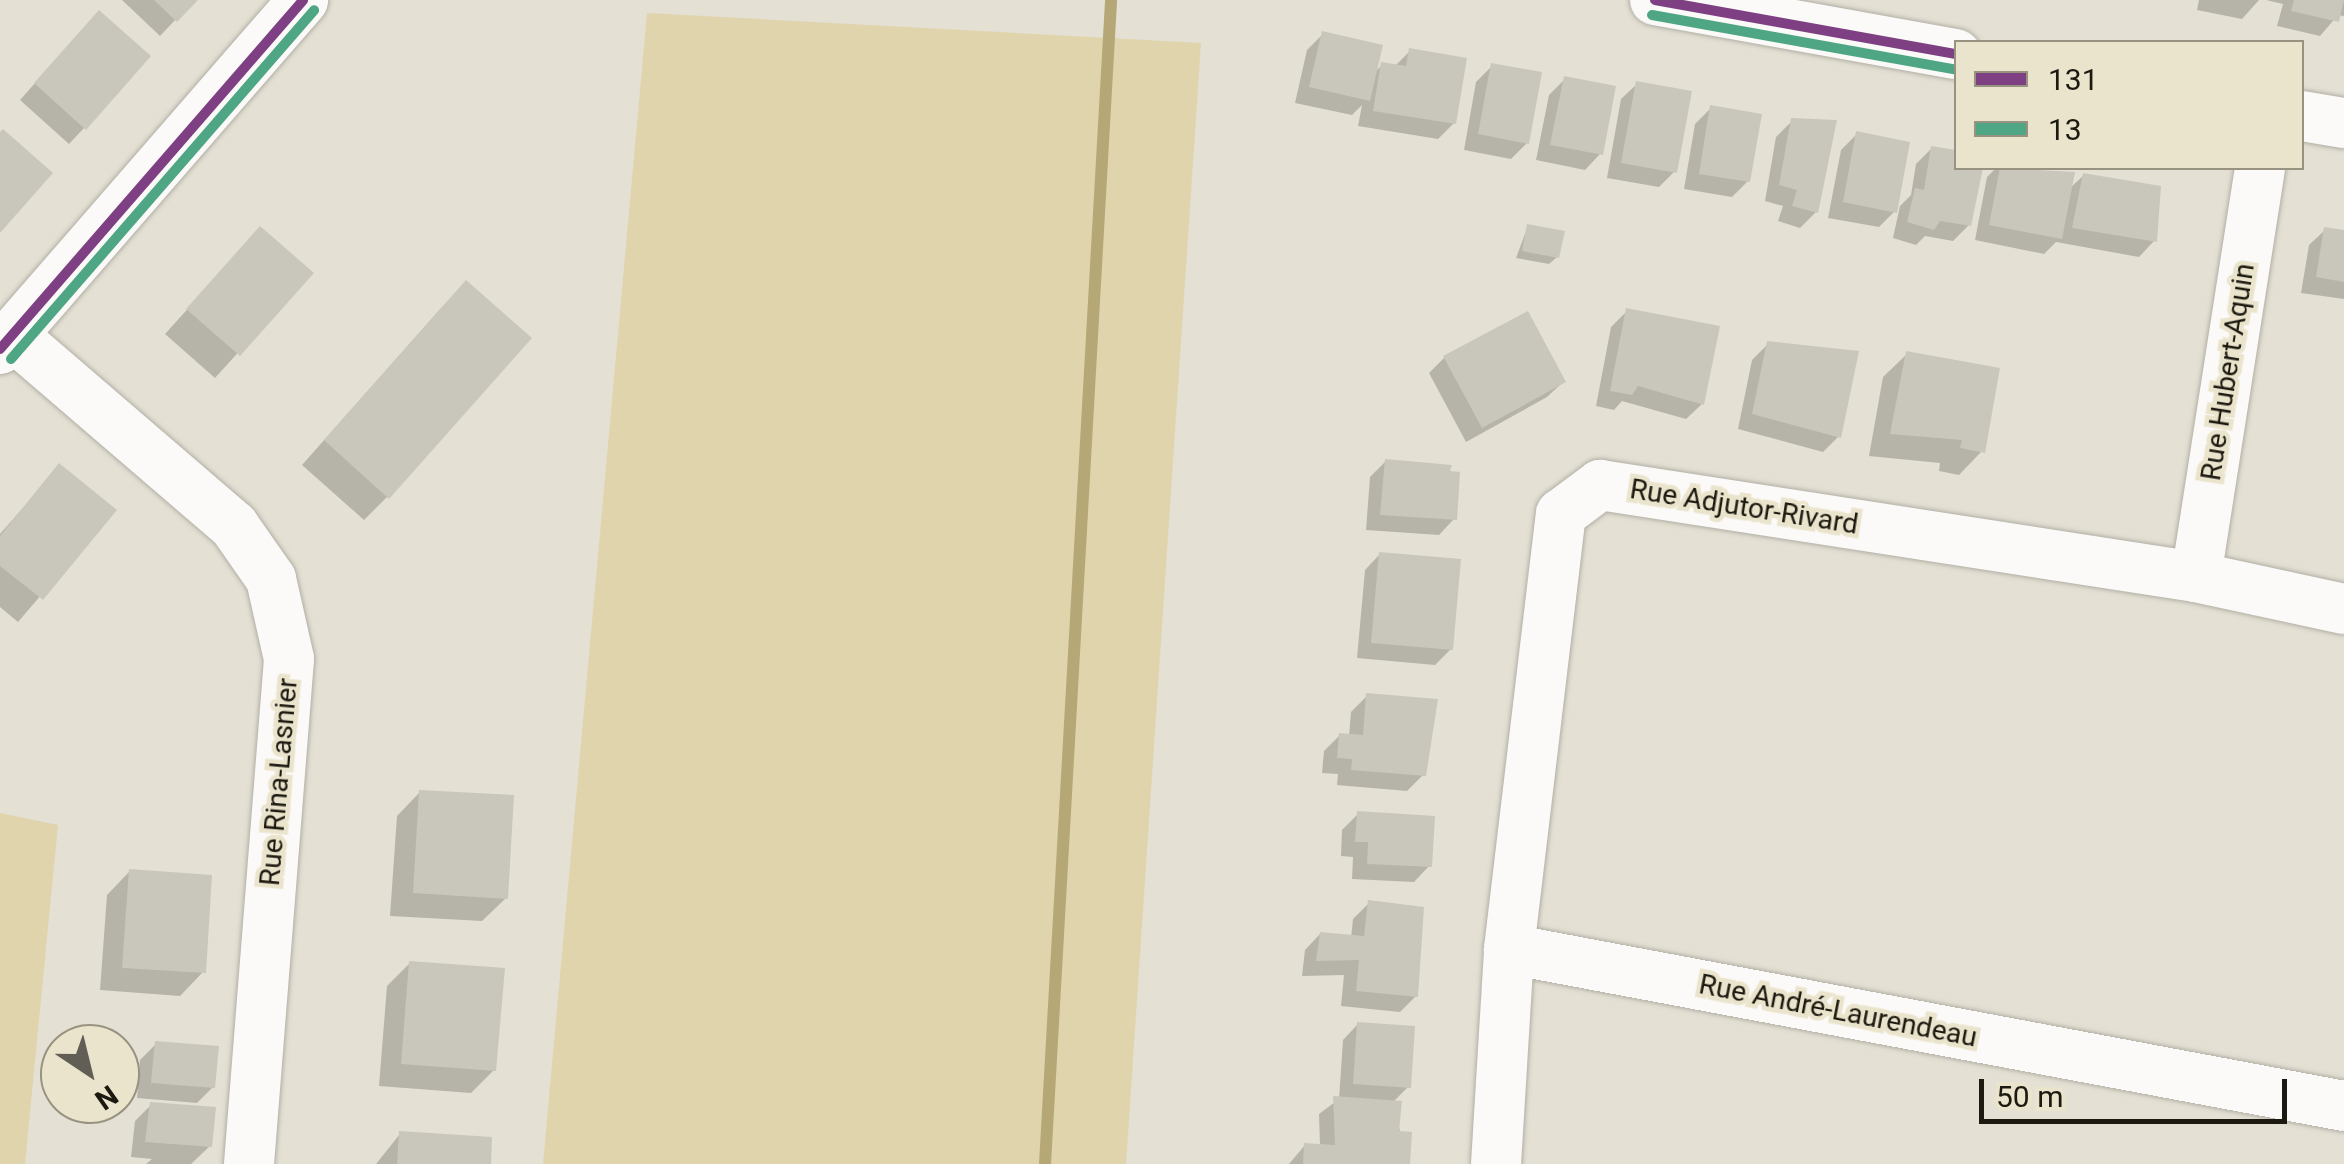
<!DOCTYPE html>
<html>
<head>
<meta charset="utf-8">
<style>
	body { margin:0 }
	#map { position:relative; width:2344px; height:1164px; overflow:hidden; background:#e4e0d4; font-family:Roboto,sans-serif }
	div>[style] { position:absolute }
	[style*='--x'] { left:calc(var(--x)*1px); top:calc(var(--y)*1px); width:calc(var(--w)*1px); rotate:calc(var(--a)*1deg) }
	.green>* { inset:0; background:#e0d4ad }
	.shadow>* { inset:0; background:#0003 }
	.stream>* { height:12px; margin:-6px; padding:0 6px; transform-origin:6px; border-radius:6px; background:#b5a776 }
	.building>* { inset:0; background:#c9c6bc }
	.roads { filter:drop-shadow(0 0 2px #b2afa5) drop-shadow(0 0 2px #b2afa5) }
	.minor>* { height:50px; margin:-25px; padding:0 25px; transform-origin:25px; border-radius:25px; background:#fbfaf9 }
	.bus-1>* { height:10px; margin:-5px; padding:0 5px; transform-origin:5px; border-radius:5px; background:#7e4082 }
	.bus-2>* { height:10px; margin:-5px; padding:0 5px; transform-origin:5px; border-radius:5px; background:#4ea685 }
	span { translate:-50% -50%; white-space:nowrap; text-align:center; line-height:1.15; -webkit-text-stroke:9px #ebe4cd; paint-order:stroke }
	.street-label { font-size:28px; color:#1b1910 }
	.legend { position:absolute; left:1954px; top:40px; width:350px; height:130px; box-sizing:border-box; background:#ebe4cd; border:2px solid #989381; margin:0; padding:12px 18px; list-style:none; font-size:30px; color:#1b1910 }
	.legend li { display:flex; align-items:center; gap:20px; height:50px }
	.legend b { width:50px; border:2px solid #989381 }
	.north { position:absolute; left:40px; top:1024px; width:100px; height:100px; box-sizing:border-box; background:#ebe4cd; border:2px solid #989381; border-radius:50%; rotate:145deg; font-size:28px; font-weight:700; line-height:40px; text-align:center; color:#1b1910 }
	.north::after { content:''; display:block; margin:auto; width:35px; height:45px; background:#615f55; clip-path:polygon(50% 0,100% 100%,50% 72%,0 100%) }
	.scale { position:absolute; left:1979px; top:1079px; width:308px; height:45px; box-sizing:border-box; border:5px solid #1b1910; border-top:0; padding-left:12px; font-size:30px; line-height:35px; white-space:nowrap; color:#1b1910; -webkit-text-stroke:8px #ebe4cd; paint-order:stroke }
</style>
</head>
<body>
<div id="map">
	<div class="green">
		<div style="clip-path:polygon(647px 13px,1201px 43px,1126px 1164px,543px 1164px)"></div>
		<div style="clip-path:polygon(0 813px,58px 825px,25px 1164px,0 1164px)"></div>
	</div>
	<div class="shadow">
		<div style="clip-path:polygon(122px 0,194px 0,160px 36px)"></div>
		<div style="clip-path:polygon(2199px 0,2259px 0,2242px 19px,2197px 10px)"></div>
		<div style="clip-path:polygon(2266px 0,2344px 0,2344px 16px,2338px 15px,2320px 36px,2277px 26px,2283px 4px)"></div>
		<div style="clip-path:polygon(83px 29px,84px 128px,69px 144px,20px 100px)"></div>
		<div style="clip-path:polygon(1323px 34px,1374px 73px,1382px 65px,1394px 67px,1410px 51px,1454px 123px,1438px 139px,1358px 126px,1362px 105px,1352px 115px,1295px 103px,1307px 50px)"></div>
		<div style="clip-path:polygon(1492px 66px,1527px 143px,1511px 159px,1464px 150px,1476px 82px)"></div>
		<div style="clip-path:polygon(1565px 79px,1600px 154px,1585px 170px,1536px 160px,1549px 95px)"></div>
		<div style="clip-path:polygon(1637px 84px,1675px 171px,1659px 187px,1607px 178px,1621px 99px)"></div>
		<div style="clip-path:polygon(1711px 108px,1748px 181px,1732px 197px,1684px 189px,1695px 124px)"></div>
		<div style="clip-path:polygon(1792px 121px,1816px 212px,1800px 228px,1778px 221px,1783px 206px,1765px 201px,1776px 137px)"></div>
		<div style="clip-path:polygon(1857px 134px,1895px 211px,1911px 195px,1916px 164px,1932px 148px,1956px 153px,1956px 168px,1980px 168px,1969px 225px,1953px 241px,1925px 236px,1916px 245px,1893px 238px,1900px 206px,1879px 227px,1828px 218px,1841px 150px)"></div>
		<div style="clip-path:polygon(1996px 168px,2072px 174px,2069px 189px,2084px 175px,2154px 241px,2139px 257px,2056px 242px,2044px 254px,1975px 240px,1987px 177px)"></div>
		<div style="clip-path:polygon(1528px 226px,1557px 257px,1549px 264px,1516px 258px)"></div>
		<div style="clip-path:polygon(260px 229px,310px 273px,215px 378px,165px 334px)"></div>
		<div style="clip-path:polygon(2325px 230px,2344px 233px,2344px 299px,2301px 293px,2309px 245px)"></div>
		<div style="clip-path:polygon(443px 306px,387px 497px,364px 520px,302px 465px)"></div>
		<div style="clip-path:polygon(1627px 311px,1702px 404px,1686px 419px,1622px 401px,1614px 410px,1596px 406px,1611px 327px)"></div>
		<div style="clip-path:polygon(1768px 344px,1839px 436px,1823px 452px,1738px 429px,1752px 360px)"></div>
		<div style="clip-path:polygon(1907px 354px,1982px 451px,1959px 475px,1939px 471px,1940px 463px,1869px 456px,1883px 377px)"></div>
		<div style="clip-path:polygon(1444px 358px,1563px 382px,1547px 397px,1466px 442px,1429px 373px)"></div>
		<div style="clip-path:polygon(1386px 461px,1454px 519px,1439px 535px,1366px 530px,1370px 477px)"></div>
		<div style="clip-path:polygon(60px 466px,114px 510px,18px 622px,0 607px,0 534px)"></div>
		<div style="clip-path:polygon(1380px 554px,1451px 649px,1435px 665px,1357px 658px,1365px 570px)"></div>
		<div style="clip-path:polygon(1367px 696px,1423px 775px,1407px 791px,1337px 785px,1338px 774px,1322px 773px,1324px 751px,1340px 735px,1349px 736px,1351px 712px)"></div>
		<div style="clip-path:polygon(420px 792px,506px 898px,482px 921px,390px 916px,397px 816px)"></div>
		<div style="clip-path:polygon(1358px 814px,1429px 866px,1414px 882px,1352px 879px,1353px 857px,1341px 856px,1342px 830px)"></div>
		<div style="clip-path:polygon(130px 871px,203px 972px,180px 996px,100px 990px,107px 895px)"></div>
		<div style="clip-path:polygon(1369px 903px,1416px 996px,1400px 1012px,1341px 1006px,1344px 975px,1302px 976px,1305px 950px,1320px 934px,1351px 938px,1353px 919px)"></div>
		<div style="clip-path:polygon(410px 963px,494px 1070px,471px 1093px,379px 1086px,387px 986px)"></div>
		<div style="clip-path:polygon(1358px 1024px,1408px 1087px,1393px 1102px,1408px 1164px,1289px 1164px,1305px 1145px,1320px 1146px,1319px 1114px,1339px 1099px,1343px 1040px)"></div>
		<div style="clip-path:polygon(156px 1044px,213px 1087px,197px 1103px,137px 1098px,140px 1060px)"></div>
		<div style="clip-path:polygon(151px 1105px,210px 1146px,191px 1164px,146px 1164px,152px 1159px,131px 1157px,135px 1121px)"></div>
		<div style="clip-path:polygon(400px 1134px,488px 1164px,376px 1164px)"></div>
	</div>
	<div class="stream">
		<div style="--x:1045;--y:1164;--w:1166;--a:-86.75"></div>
	</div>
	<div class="building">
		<div style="clip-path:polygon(154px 0,198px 0,177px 22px)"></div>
		<div style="clip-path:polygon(2294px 0,2344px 0,2339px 22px,2291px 11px)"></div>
		<div style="clip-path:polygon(99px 10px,151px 56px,86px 130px,34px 83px)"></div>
		<div style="clip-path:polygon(1322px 31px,1383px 45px,1370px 101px,1309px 87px)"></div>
		<div style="clip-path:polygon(1409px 48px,1467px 58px,1456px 124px,1373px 111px,1381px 62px,1406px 66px)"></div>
		<div style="clip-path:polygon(1491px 63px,1542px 72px,1529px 144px,1478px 134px)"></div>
		<div style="clip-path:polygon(1564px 76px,1616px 86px,1603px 155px,1550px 145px)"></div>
		<div style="clip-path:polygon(1636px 81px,1692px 91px,1677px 173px,1621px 163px)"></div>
		<div style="clip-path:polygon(1710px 105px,1762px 114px,1750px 182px,1699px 174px)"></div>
		<div style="clip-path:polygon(1791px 118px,1837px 120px,1818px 213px,1792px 206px,1797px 190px,1779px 185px)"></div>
		<div style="clip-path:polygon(3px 129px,53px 173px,0 233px,0 132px)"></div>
		<div style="clip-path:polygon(1856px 131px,1910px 142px,1897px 213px,1843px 202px)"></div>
		<div style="clip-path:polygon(1931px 146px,1956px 150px,1956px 168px,1983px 168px,1971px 226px,1940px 221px,1934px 230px,1907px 222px,1915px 188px,1924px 190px)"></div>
		<div style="clip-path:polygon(2000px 168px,2075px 172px,2062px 239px,1989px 225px)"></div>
		<div style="clip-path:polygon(2083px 173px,2161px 186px,2157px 242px,2072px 228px)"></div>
		<div style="clip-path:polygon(1527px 224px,1565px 231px,1559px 258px,1522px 251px)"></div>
		<div style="clip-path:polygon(260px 226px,314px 273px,240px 356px,186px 309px)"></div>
		<div style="clip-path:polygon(2324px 227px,2344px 230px,2344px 282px,2316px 277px)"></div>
		<div style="clip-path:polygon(466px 280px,532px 338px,389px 499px,324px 440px)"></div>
		<div style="clip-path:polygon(1626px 308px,1720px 326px,1704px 405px,1638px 386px,1632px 395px,1610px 391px)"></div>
		<div style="clip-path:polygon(1528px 311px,1566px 382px,1482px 428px,1443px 356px)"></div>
		<div style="clip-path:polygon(1767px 341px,1859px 351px,1841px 438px,1752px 414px)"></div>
		<div style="clip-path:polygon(1906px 351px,2000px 368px,1985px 453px,1960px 448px,1962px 440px,1890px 434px)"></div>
		<div style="clip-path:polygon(1385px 459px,1452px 465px,1450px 471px,1460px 472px,1457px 520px,1380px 515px)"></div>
		<div style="clip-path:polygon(59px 463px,117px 510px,43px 600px,0 566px,0 536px)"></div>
		<div style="clip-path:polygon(1379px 552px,1461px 559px,1453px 650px,1371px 643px)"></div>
		<div style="clip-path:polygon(1366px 693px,1438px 699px,1426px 776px,1351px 770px,1352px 759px,1337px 758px,1339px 733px,1363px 735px)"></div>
		<div style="clip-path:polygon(419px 790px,514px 795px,508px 899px,413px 893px)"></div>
		<div style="clip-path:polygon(1357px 811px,1435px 816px,1432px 867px,1367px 864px,1368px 842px,1355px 842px)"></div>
		<div style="clip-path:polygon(129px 869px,212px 875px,206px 973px,122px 968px)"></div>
		<div style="clip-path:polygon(1368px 900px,1424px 907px,1418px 997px,1356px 991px,1359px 960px,1316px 961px,1320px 932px,1364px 936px)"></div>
		<div style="clip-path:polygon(409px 961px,505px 968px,496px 1071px,401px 1064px)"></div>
		<div style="clip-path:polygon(1357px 1022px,1415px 1026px,1411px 1088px,1353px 1084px)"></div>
		<div style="clip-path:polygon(155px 1041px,219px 1046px,215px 1088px,151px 1083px)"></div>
		<div style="clip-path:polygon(1333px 1096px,1402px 1101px,1399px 1131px,1412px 1132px,1410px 1164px,1303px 1164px,1304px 1143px,1335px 1145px)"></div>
		<div style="clip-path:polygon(150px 1102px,216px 1107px,212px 1147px,145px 1142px)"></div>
		<div style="clip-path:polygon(399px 1131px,492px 1137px,491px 1164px,397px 1164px)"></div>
	</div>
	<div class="roads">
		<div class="minor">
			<div style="--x:1655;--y:0;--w:306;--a:10.2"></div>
			<div style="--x:2302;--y:116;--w:43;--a:9.5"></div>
			<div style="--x:12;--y:335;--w:293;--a:40.7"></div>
			<div style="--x:234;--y:526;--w:65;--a:55.1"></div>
			<div style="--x:271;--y:579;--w:82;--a:77.3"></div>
			<div style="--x:289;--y:659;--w:507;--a:94.53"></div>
			<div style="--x:0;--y:349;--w:462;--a:-49"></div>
			<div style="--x:2196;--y:577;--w:414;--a:-81.1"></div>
			<div style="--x:1509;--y:949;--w:850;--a:10.65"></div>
			<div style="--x:1496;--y:1164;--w:215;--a:-86.5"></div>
			<div style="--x:1509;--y:949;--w:438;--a:-83.2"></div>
			<div style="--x:1561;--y:514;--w:49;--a:-36.6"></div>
			<div style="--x:1600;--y:485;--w:603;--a:8.78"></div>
			<div style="--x:2196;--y:577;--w:151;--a:12.2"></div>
		</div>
	</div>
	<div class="bus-1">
		<div style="--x:1655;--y:0;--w:306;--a:10.2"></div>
		<div style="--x:0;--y:349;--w:462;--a:-49"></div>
	</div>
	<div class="bus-2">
		<div style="--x:1652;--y:15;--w:306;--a:10.2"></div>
		<div style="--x:11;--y:359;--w:462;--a:-49"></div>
	</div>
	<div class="street-label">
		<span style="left:2228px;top:372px;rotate:-81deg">Rue Hubert-Aquin</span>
		<span style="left:1744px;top:507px;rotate:9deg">Rue Adjutor-Rivard</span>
		<span style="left:279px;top:782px;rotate:-85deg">Rue Rina-Lasnier</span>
		<span style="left:1838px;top:1011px;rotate:11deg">Rue André-Laurendeau</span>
	</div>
	<ul class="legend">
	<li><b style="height:12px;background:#7e4082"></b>131</li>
	<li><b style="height:12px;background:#4ea685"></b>13</li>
	</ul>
	<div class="north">N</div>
	<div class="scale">50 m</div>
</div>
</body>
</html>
